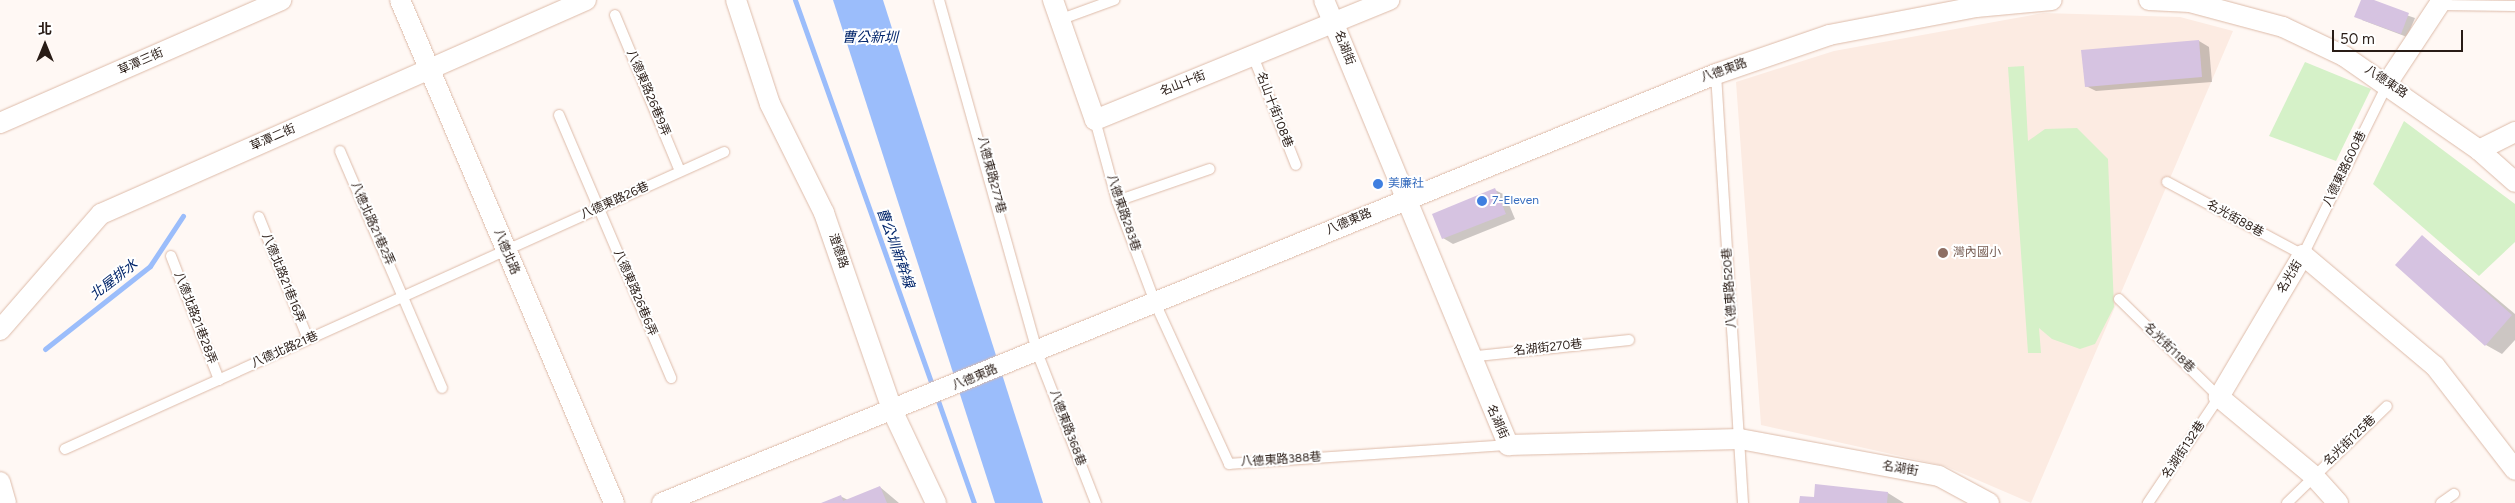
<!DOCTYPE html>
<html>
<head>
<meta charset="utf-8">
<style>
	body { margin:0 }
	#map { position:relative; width:2515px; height:503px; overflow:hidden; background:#fff8f4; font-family:Figtree,"Noto Sans TC",sans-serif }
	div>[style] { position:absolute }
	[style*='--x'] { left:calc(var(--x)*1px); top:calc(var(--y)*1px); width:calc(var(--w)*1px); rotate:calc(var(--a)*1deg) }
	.built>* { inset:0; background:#fcebe2 }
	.green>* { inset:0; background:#d5f1c8 }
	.water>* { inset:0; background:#9bbdfb }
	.shadow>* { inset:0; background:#0003 }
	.stream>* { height:5px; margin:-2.5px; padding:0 2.5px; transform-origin:2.5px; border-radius:2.5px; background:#9bbdfb }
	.building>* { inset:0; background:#d6c3e1 }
	.roads { filter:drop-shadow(0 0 1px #ddbba9) drop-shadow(0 0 1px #ddbba9) }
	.service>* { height:10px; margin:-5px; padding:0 5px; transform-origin:5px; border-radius:5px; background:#fff }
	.minor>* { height:20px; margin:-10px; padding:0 10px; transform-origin:10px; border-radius:10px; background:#fff }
	.dots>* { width:14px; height:14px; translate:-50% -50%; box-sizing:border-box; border:2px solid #fff; border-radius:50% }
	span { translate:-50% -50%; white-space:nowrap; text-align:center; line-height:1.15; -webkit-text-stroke:4px #fff; paint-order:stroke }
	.street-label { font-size:12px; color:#291c16 }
	.shop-label { font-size:12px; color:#366cbe }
	.left { translate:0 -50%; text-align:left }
	.education-label { font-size:12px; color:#785e54 }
	.water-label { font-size:14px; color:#04276c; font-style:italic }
	.north { position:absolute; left:20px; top:20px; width:50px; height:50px; -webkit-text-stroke:4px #fff; paint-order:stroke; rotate:0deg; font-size:14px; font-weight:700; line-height:20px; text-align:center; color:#291c16 }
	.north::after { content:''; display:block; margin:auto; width:18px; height:22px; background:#291c16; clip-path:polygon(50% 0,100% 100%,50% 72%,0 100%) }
	.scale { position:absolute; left:2332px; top:30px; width:131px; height:22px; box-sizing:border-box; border:2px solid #291c16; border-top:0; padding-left:6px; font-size:15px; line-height:18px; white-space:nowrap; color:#291c16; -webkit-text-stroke:4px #fff; paint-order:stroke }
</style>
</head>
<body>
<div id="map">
	<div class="built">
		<div style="clip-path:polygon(2043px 13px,2180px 17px,2233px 31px,2031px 503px,1945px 466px,1761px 425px,1736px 82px,1834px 51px)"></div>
	</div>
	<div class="green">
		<div style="clip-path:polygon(2305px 62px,2371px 89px,2336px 161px,2269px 136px)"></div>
		<div style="clip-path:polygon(2024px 66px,2028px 141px,2045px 129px,2077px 128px,2108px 159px,2114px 307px,2095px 344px,2080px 349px,2052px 339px,2039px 328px,2041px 353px,2028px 353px,2008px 67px)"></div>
		<div style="clip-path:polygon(2404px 121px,2515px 204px,2515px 242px,2479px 276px,2373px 184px)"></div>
	</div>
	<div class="water">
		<div style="clip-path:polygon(833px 0,883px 0,1043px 503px,995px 503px)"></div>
	</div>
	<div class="shadow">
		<div style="clip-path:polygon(2362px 0,2415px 18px,2407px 37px,2362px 20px)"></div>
		<div style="clip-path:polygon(2199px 41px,2209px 47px,2212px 82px,2096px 91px,2086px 86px)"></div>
		<div style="clip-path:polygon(1495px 190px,1505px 195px,1515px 219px,1453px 244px,1443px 238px)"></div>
		<div style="clip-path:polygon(2422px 236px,2515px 314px,2515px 340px,2502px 354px,2486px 345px)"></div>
		<div style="clip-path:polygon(1816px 486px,1888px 493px,1904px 503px,1800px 503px,1815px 499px)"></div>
		<div style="clip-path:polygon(880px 487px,899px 503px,824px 503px,840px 496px,848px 500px)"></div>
	</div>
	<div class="stream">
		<div style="--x:795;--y:0;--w:411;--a:70.4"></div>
		<div style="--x:45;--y:349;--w:134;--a:-38.3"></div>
		<div style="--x:150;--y:266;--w:60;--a:-56.6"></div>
		<div style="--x:936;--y:395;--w:114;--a:70.6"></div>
	</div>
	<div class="building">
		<div style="clip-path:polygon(2361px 0,2374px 0,2409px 13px,2401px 34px,2354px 17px)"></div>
		<div style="clip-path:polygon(2199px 40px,2202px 77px,2085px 87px,2081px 50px)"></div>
		<div style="clip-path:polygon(1495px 188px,1506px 214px,1442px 239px,1432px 214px)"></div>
		<div style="clip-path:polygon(2422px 235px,2512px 315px,2485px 346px,2395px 265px)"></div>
		<div style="clip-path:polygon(1815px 484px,1888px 492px,1887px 503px,1799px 503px,1800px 496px,1814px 497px)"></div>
		<div style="clip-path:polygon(880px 486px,887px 503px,821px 503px,841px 495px,843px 501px)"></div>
	</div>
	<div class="roads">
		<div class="service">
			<div style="--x:939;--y:0;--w:365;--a:74.4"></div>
			<div style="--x:1037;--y:352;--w:162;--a:68.7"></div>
			<div style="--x:2441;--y:5;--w:74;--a:0.8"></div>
			<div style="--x:615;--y:15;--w:169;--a:67.4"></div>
			<div style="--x:1059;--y:20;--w:59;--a:-20"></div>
			<div style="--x:1253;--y:56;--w:117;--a:68.5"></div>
			<div style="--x:1716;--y:74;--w:430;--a:86.4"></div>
			<div style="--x:559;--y:115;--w:286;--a:66.9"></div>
			<div style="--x:1095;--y:120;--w:84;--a:74.8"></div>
			<div style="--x:1117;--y:201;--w:111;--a:69.4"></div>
			<div style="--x:1156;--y:305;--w:175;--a:65.3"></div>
			<div style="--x:1229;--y:464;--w:280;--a:-3.9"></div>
			<div style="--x:340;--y:151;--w:258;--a:66.7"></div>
			<div style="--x:2167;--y:182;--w:154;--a:28.2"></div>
			<div style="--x:2303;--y:255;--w:192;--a:-63.7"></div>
			<div style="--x:1117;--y:201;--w:98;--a:-19"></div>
			<div style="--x:259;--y:217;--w:131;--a:68.1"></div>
			<div style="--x:171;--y:256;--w:133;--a:68.8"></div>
			<div style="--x:2119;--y:299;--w:140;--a:44.4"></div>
			<div style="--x:2219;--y:397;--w:128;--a:123.8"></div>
			<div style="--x:1468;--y:357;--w:162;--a:-6"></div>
			<div style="--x:65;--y:449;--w:723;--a:-24.26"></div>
			<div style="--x:2287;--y:503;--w:139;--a:-44.1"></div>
			<div style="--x:2441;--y:503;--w:16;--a:-35"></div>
		</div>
		<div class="minor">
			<div style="--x:400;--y:0;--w:547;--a:66.95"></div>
			<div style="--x:736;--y:0;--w:109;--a:71.9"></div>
			<div style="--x:770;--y:104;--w:122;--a:63.6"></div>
			<div style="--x:824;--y:213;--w:211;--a:70.9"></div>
			<div style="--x:893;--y:412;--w:101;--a:64.7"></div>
			<div style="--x:1053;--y:0;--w:127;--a:70.7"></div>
			<div style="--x:1095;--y:120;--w:318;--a:-22.2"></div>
			<div style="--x:1324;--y:0;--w:482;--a:67.5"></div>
			<div style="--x:1508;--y:445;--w:232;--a:-1.5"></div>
			<div style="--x:1740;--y:439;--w:202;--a:10.5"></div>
			<div style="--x:1939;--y:476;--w:57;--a:28.4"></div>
			<div style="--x:2149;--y:0;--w:41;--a:2.8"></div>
			<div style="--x:2190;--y:2;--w:96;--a:15"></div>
			<div style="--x:2283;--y:27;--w:68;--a:25.4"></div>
			<div style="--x:2344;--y:56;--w:165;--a:34.8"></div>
			<div style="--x:2479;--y:150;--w:48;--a:41.6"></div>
			<div style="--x:2388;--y:82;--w:98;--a:-56.6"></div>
			<div style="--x:0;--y:123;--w:307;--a:-23.6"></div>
			<div style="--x:2479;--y:150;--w:40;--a:-26.6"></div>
			<div style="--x:0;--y:330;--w:154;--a:-49"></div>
			<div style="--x:101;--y:214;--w:530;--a:-23.81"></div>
			<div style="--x:0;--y:482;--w:22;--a:74"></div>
			<div style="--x:662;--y:503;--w:1138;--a:-22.15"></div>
			<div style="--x:1716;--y:74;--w:120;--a:-19"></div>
			<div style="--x:1829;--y:35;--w:150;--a:-10.8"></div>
			<div style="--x:1976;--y:7;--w:76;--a:-5.3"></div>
			<div style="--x:2338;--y:503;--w:36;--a:-132"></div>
			<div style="--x:2314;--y:476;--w:124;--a:-140.3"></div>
			<div style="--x:2219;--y:397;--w:165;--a:-59.4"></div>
			<div style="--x:2303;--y:255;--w:172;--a:40.1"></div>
			<div style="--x:2435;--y:366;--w:131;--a:52.4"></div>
		</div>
	</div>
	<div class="dots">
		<div style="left:1378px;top:184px;background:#3f7fe0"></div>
		<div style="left:1482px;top:201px;background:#3f7fe0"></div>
		<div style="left:1943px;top:253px;background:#8d6e63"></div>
	</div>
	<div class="street-label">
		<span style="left:1344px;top:48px;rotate:68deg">名湖街</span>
		<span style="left:141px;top:62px;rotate:-24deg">草潭三街</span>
		<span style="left:1724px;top:71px;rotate:-20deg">八德東路</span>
		<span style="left:2386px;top:82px;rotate:34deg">八德東路</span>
		<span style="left:1183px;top:84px;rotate:-22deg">名山十街</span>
		<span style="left:648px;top:93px;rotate:67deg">八德東路26巷9弄</span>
		<span style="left:1274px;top:110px;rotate:69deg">名山十街108巷</span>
		<span style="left:273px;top:138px;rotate:-24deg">草潭二街</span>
		<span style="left:2345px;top:169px;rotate:-64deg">八德東路600巷</span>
		<span style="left:991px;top:175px;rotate:75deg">八德東路277巷</span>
		<span style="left:615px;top:201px;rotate:-24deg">八德東路26巷</span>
		<span style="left:1123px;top:213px;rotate:71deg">八德東路283巷</span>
		<span style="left:2235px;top:219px;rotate:29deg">名光街88巷</span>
		<span style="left:1349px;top:222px;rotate:-23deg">八德東路</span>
		<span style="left:372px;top:224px;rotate:66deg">八德北路21巷2弄</span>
		<span style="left:838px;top:251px;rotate:71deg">澄德路</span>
		<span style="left:506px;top:252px;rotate:67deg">八德北路</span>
		<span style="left:2290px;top:277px;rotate:-59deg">名光街</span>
		<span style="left:283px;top:278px;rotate:68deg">八德北路21巷16弄</span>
		<span style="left:1730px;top:288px;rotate:-94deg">八德東路520巷</span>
		<span style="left:635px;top:293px;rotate:67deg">八德東路26巷6弄</span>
		<span style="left:195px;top:318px;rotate:69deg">八德北路21巷28弄</span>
		<span style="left:1548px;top:348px;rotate:-6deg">名湖街270巷</span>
		<span style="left:2169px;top:348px;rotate:44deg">名光街118巷</span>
		<span style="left:285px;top:350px;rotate:-24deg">八德北路21巷</span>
		<span style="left:975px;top:378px;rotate:-23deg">八德東路</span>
		<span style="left:1497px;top:422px;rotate:66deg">名湖街</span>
		<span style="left:1067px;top:428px;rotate:69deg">八德東路368巷</span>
		<span style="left:2350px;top:441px;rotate:-44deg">名光街125巷</span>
		<span style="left:2184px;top:450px;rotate:-56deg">名湖街132巷</span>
		<span style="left:1281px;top:460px;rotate:-4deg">八德東路388巷</span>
		<span style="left:1900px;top:469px;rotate:10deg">名湖街</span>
	</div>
	<div class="shop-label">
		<span class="left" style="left:1388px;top:184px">美廉社</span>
		<span class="left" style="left:1492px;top:201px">7-Eleven</span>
	</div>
	<div class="education-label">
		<span class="left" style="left:1953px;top:253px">灣內國小</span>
	</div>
	<div class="water-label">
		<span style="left:870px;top:38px">曹公新圳</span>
		<span style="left:895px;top:248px;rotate:70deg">曹公圳新幹線</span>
		<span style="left:114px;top:280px;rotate:-38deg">北屋排水</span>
	</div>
	<div class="north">北</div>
	<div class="scale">50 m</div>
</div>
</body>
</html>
